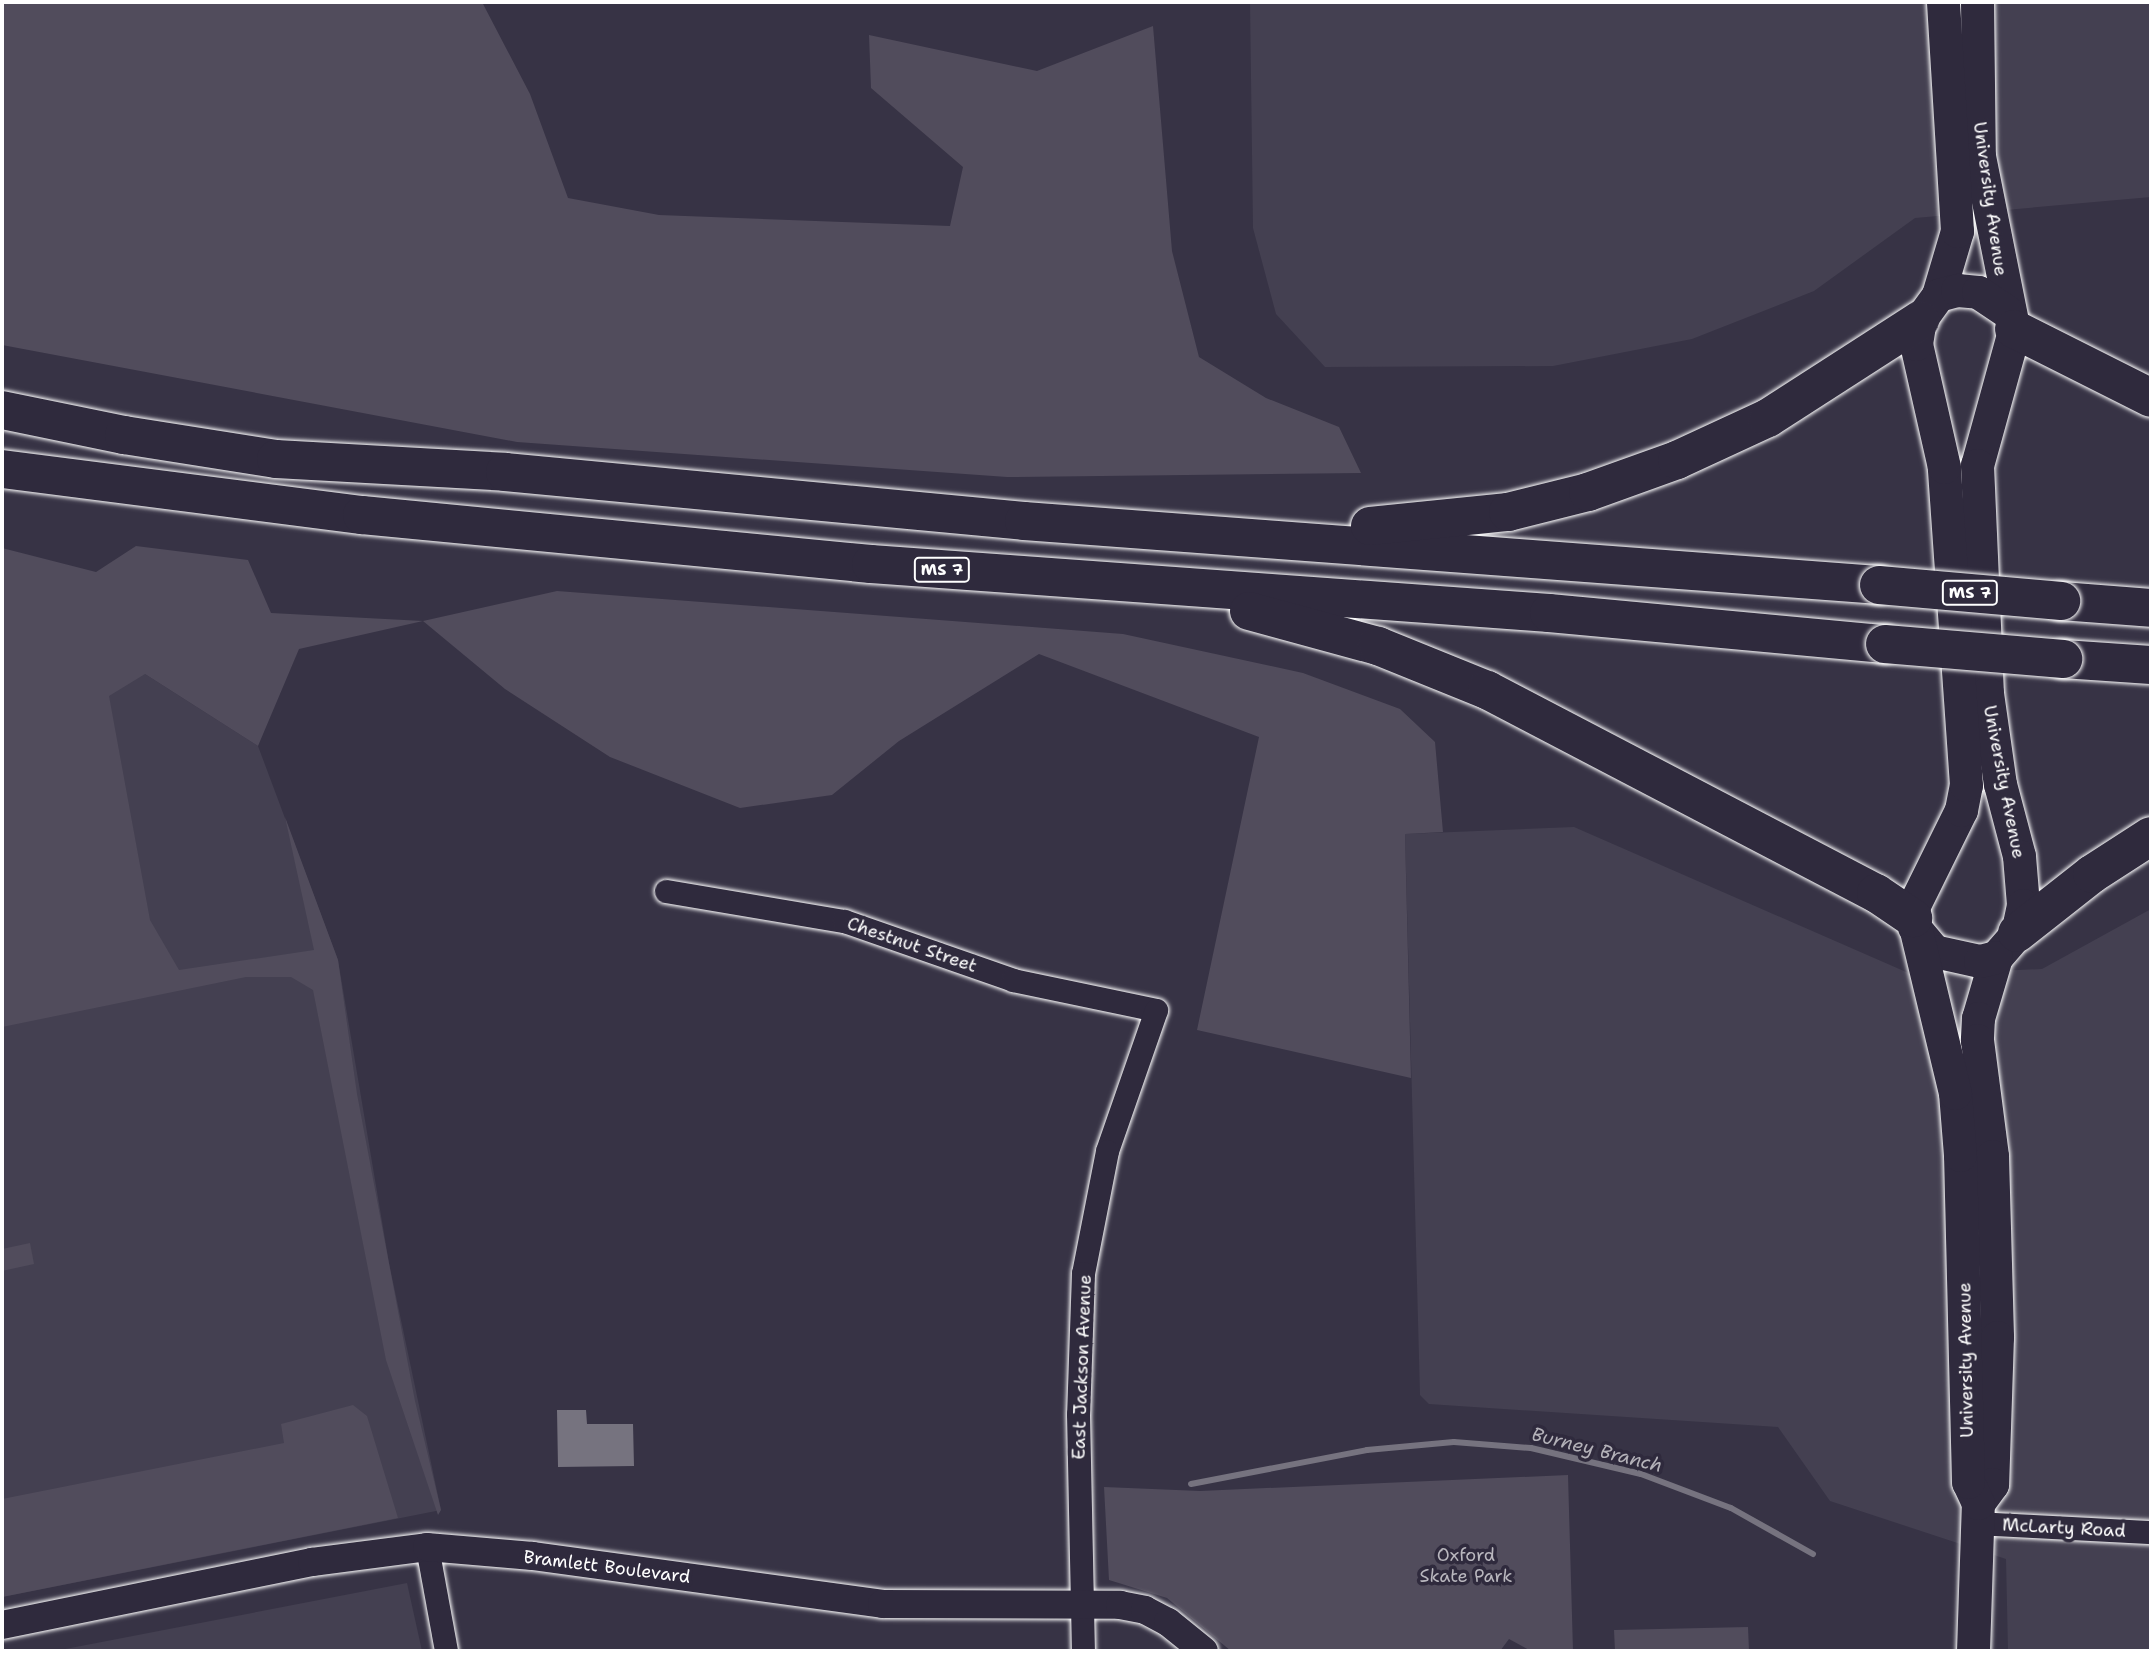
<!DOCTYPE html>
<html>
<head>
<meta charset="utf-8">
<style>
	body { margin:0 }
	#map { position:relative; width:2153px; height:1653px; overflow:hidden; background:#373345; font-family:"Shantell Sans",sans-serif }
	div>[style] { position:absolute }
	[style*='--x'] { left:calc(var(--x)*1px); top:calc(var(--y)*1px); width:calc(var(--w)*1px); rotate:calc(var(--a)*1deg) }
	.built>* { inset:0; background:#444051 }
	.green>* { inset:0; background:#514c5c }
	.water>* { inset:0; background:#76737f }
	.stream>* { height:6px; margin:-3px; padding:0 3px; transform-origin:3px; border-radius:3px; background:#76737f }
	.roads { filter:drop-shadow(0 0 2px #fff) drop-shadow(0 0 2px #fff) }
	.minor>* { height:23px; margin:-11.5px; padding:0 11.5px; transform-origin:11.5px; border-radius:11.5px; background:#2f2a3d }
	.tertiary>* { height:28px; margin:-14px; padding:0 14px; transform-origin:14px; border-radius:14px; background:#2f2a3d }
	.secondary>* { height:33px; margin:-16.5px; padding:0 16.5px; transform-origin:16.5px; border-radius:16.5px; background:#2f2a3d }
	.motorway>* { height:38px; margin:-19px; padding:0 19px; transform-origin:19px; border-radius:19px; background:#2f2a3d }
	.bridges { filter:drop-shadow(0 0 2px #fff) drop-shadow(0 0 2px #fff) }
	.motorway-bridge>* { height:38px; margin:-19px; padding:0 19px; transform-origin:19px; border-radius:19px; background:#2f2a3d }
	span { translate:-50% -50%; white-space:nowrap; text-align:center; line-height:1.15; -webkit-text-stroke:7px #2f2a3d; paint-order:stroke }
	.shield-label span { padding:2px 5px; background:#2f2a3d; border:2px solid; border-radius:5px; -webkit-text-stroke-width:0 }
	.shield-label { font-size:16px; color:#fff; font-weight:700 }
	.street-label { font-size:18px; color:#fff }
	.park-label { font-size:18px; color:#b9b7be }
	.water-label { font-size:19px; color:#b4b2b9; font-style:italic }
	.frame { position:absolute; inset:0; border:4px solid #fff; pointer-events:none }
</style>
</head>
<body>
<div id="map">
	<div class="built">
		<div style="clip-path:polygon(1250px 2px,2151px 2px,2151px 197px,1915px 218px,1814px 291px,1692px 339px,1553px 366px,1325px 367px,1276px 314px,1253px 228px)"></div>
		<div style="clip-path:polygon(2px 635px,145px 674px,258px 746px,338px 960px,389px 1263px,441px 1510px,2px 1597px)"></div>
		<div style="clip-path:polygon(1574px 827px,1913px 975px,2042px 969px,2151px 909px,2151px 1651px,2008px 1651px,2006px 1559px,1830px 1501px,1778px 1427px,1429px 1404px,1420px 1395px,1405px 834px)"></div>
		<div style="clip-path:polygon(407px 1583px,422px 1651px,55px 1651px)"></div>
	</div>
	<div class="green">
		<div style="clip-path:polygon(2px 2px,482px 2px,530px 94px,568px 198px,659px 215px,950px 226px,963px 167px,871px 88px,869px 35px,1037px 71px,1153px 26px,1172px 251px,1199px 357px,1266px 398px,1339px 427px,1361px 473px,1007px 477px,517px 442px,2px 345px)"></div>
		<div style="clip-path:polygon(136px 546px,248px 560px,271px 613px,423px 621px,557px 591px,1123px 634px,1303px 673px,1400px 709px,1435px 742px,1443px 832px,1405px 834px,1411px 1078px,1197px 1030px,1259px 737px,1039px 654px,899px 741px,832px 795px,740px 808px,610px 757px,505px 689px,423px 621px,299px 649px,258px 746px,145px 674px,109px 696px,150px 920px,179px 970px,314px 950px,285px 817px,338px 960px,357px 1094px,415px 1401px,441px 1510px,438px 1515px,386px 1360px,313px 990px,291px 977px,246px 977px,2px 1027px,2px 548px,96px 572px)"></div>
		<div style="clip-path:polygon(30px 1243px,34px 1264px,2px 1271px,2px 1249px)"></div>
		<div style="clip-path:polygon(353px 1405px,367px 1416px,398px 1518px,2px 1597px,2px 1499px,284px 1443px,281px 1424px)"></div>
		<div style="clip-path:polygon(1568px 1475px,1573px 1651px,1531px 1651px,1509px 1639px,1500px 1651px,1231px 1651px,1167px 1598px,1109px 1580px,1104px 1487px,1200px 1491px)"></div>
		<div style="clip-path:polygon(1748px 1627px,1749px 1651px,1615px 1651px,1614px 1630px)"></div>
	</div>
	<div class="water">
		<div style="clip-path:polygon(557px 1410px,586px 1410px,587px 1424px,633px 1424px,634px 1466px,558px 1467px)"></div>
	</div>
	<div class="stream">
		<div style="--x:1191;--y:1484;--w:179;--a:-10.9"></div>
		<div style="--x:1367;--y:1450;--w:87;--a:-5.3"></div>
		<div style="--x:1454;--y:1442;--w:77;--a:4.5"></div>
		<div style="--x:1531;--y:1448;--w:113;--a:13.3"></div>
		<div style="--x:1641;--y:1474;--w:96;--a:20.7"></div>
		<div style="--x:1731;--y:1508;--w:94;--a:29.3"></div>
	</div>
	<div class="roads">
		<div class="minor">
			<div style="--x:666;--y:891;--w:181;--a:9.6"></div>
			<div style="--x:844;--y:921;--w:179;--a:19.2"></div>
			<div style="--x:1013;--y:980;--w:146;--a:11.8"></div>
			<div style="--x:1156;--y:1010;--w:149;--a:109.2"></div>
			<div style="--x:1107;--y:1151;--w:124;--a:101.1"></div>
			<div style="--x:1083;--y:1273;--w:141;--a:92"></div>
			<div style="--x:1078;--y:1414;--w:237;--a:88.8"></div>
			<div style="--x:1977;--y:1523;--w:174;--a:3"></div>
			<div style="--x:427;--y:1547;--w:106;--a:79.6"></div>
		</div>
		<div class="tertiary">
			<div style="--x:2;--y:1625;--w:316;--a:-11.5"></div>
			<div style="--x:312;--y:1562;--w:116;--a:-7.4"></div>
			<div style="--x:427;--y:1547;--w:106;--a:4.9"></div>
			<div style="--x:533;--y:1556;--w:352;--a:7.8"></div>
			<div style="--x:882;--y:1604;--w:238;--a:0.2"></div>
			<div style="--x:1120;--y:1605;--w:25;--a:11"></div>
			<div style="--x:1145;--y:1610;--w:26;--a:28"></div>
			<div style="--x:1168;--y:1622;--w:46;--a:38.9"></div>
		</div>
		<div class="secondary">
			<div style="--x:1977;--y:2;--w:154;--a:89.3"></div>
			<div style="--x:1979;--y:156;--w:178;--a:78.7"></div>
			<div style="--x:2014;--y:331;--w:139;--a:105.4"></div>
			<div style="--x:1977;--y:465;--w:228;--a:87.5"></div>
			<div style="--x:1987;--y:693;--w:92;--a:81.9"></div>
			<div style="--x:2000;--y:784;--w:74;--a:75.2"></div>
			<div style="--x:2019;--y:856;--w:49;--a:85.3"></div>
			<div style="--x:2023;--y:905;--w:29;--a:102"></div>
			<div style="--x:2017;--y:933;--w:32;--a:131"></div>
			<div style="--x:1996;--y:957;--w:64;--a:106.4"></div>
			<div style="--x:1978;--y:1018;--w:22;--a:93"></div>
			<div style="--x:1977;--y:1040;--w:117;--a:82.6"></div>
			<div style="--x:1992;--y:1156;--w:181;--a:88.4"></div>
			<div style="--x:1997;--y:1337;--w:147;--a:91.9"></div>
			<div style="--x:1992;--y:1484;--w:24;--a:126"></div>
			<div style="--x:1938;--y:295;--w:67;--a:-73.5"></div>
			<div style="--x:1957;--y:231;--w:229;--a:-93.5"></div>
			<div style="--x:1914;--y:927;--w:31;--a:50"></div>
			<div style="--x:1934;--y:951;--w:47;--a:12.3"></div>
			<div style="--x:1980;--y:961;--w:16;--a:-14"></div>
			<div style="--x:1973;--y:1651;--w:148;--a:-88.1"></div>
			<div style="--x:1978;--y:1503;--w:23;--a:-115"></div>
			<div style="--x:1968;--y:1482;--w:327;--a:-91.4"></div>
			<div style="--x:1960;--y:1155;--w:62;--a:-94.6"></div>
			<div style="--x:1955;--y:1093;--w:180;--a:-103.5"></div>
			<div style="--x:1913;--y:918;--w:13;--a:-86"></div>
			<div style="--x:1914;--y:905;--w:106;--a:-63.7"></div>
			<div style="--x:1961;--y:810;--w:25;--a:-79"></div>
			<div style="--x:1966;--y:785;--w:319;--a:-94"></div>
			<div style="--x:1944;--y:467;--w:126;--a:-102.8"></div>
			<div style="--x:1916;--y:344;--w:24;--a:-81"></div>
			<div style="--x:1920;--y:320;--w:31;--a:-54"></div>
			<div style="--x:1938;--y:295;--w:20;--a:-15"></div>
			<div style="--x:1957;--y:290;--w:21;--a:5"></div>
			<div style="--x:1978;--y:292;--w:36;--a:34"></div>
		</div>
		<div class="motorway">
			<div style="--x:2014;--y:329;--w:153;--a:26.7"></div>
			<div style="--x:2;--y:410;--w:125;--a:11.6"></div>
			<div style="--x:124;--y:435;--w:154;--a:9"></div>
			<div style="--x:276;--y:459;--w:229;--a:3.2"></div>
			<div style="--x:505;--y:472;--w:521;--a:5.39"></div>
			<div style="--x:1024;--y:521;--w:857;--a:4.28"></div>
			<div style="--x:2;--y:469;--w:363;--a:7.3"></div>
			<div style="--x:362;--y:515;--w:511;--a:5.5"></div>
			<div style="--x:871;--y:564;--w:680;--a:4.13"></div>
			<div style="--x:1549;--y:613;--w:337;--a:5.3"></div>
			<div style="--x:1370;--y:526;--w:139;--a:-5.8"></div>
			<div style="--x:1508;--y:512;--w:82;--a:-14"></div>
			<div style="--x:1588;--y:492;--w:95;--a:-19.8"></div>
			<div style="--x:1677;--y:460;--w:100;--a:-24.8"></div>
			<div style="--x:1768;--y:418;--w:181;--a:-32.8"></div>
			<div style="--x:2061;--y:601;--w:90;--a:4.4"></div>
			<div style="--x:1249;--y:611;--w:134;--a:15.2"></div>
			<div style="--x:1378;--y:646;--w:118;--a:22"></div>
			<div style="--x:1487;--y:690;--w:439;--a:27.6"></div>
			<div style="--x:1876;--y:893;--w:45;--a:34"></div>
			<div style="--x:2063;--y:659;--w:88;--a:3.9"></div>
			<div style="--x:2017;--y:933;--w:95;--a:-38.2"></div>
			<div style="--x:2092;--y:874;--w:70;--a:-32.8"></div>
		</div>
	</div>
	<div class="bridges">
		<div class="motorway-bridge">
			<div style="--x:1879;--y:585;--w:183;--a:5"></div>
			<div style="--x:1885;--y:644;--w:179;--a:4.8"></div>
		</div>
	</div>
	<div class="shield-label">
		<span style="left:942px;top:570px">MS 7</span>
		<span style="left:1970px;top:593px">MS 7</span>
	</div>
	<div class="street-label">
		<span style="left:1990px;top:199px;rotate:82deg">University Avenue</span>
		<span style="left:2004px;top:782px;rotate:79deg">University Avenue</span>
		<span style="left:912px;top:945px;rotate:19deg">Chestnut Street</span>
		<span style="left:1966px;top:1360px;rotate:-91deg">University Avenue</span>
		<span style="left:1082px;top:1367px;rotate:-88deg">East Jackson Avenue</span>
		<span style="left:2064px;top:1528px;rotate:3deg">McLarty Road</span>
		<span style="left:607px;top:1567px;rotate:7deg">Bramlett Boulevard</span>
	</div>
	<div class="park-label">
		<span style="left:1466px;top:1566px">Oxford<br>Skate Park</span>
	</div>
	<div class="water-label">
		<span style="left:1597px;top:1450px;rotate:14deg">Burney Branch</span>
	</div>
	<div class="frame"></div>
</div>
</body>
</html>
